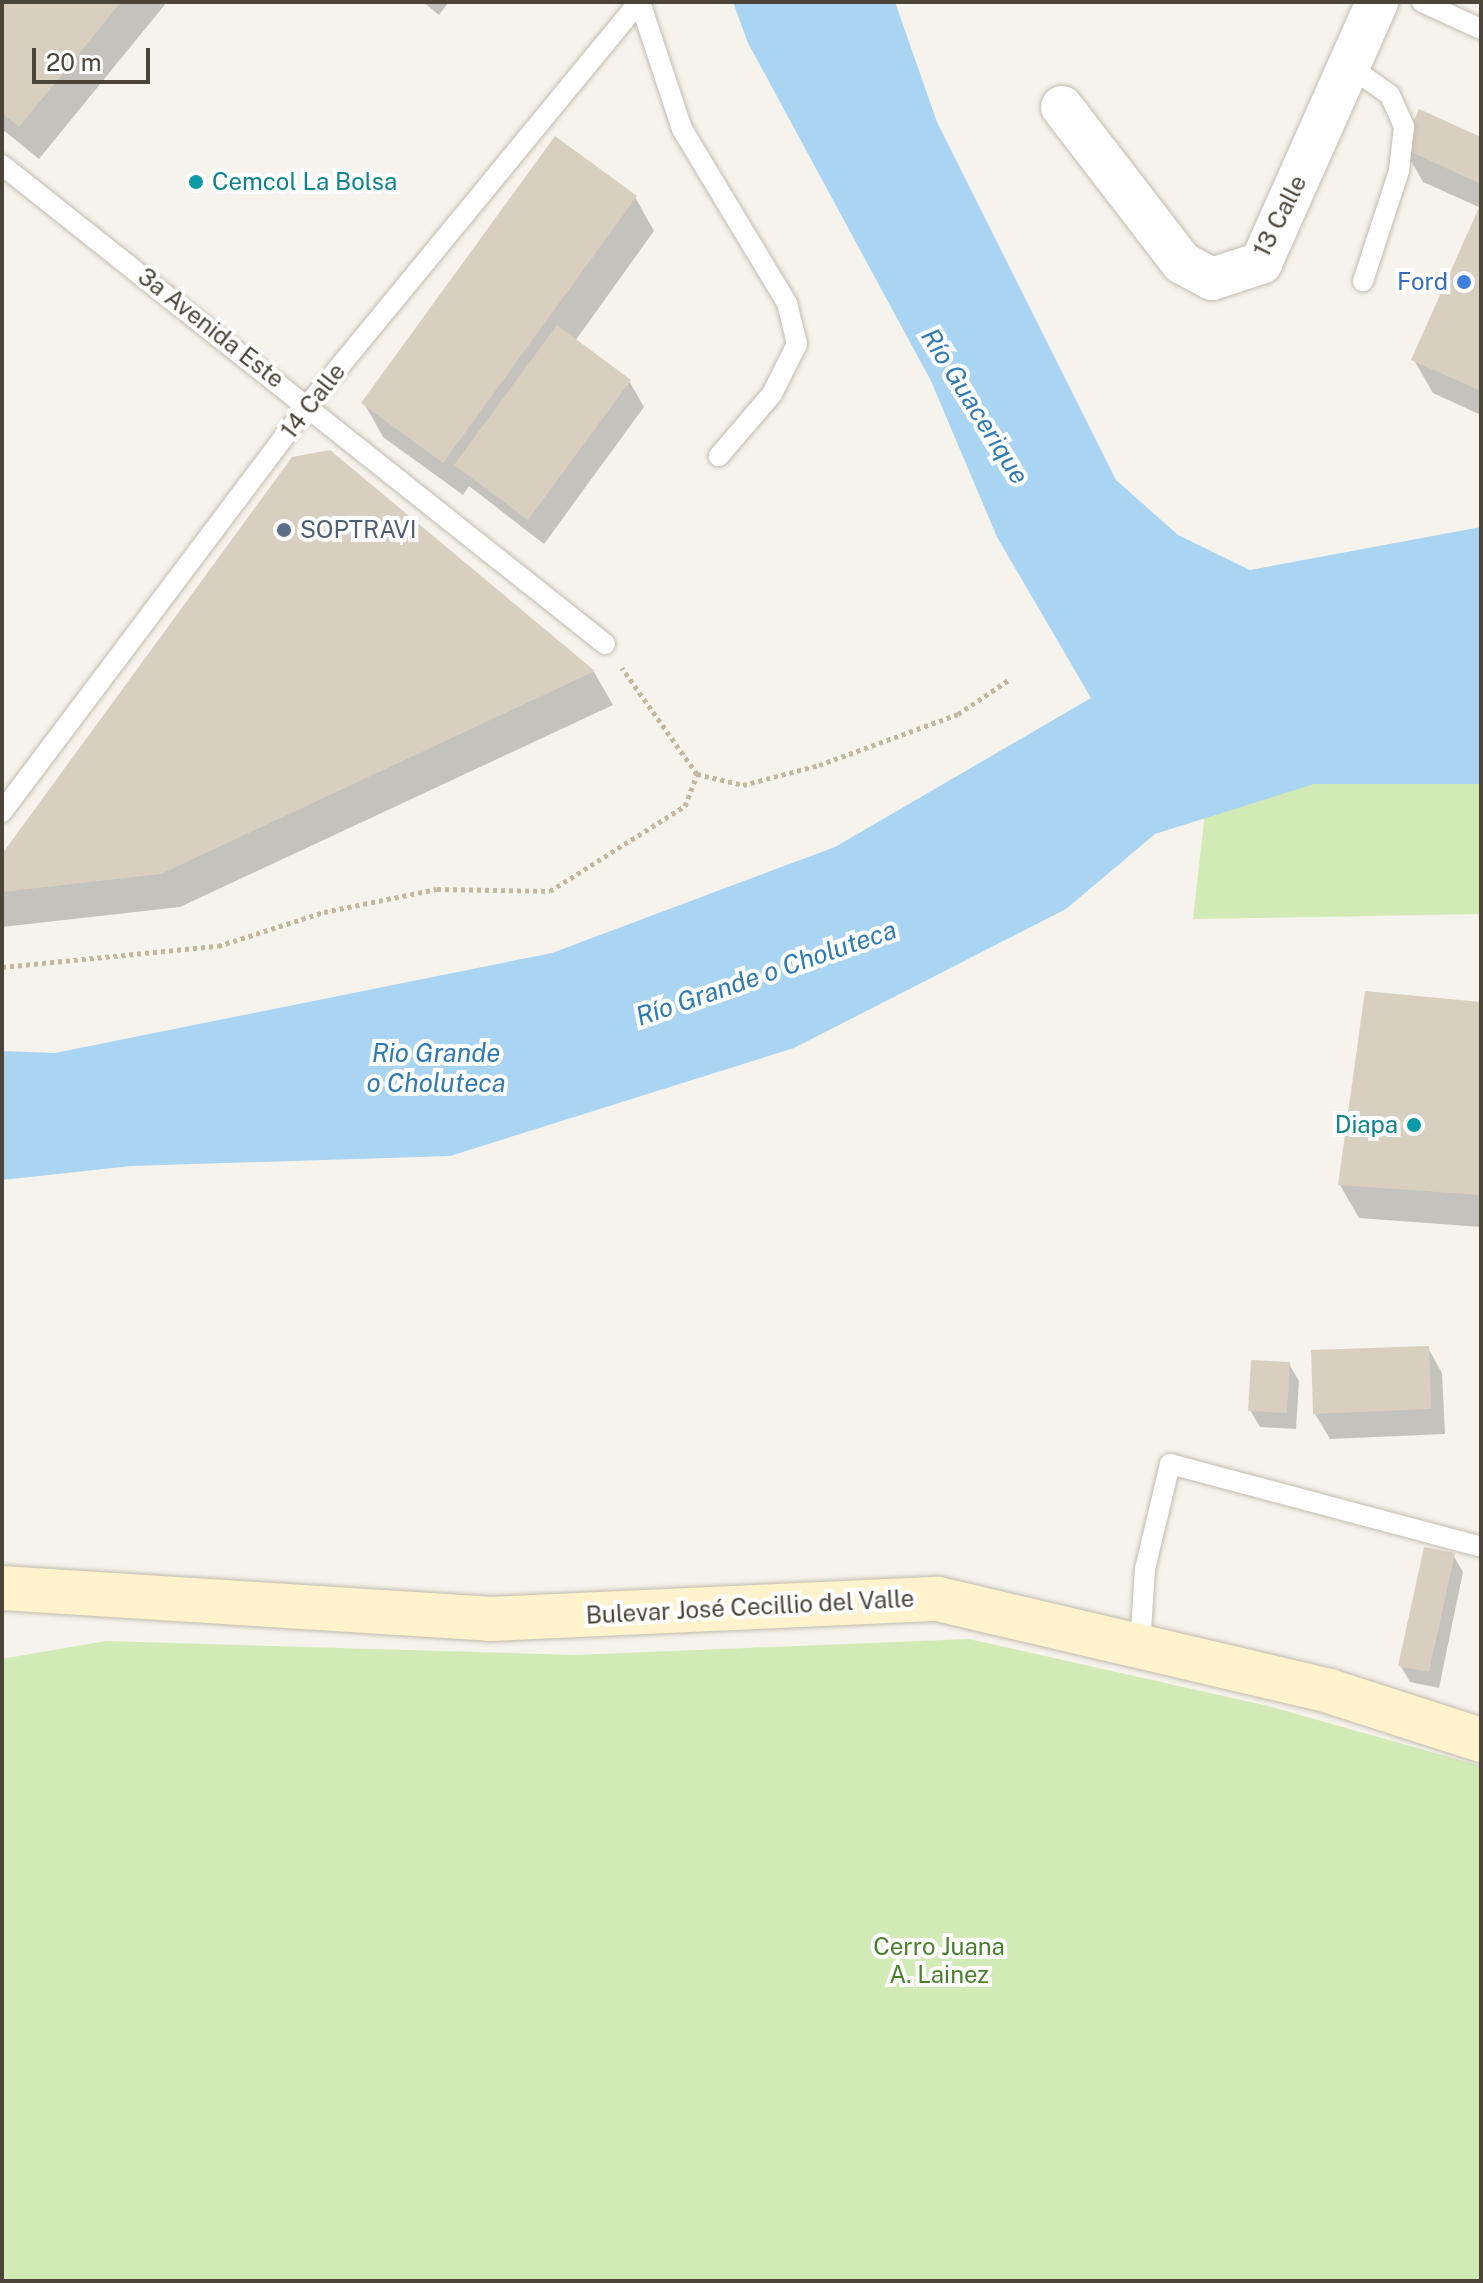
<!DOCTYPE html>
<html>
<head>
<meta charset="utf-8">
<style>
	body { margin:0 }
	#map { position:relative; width:1483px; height:2283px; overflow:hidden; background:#f6f3ec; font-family:"Public Sans",sans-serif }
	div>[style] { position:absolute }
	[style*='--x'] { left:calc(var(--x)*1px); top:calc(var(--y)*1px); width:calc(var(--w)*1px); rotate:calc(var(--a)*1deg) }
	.green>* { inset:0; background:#d2eab5 }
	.water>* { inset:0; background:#a9d4f2 }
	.shadow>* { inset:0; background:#0003 }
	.building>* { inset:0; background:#d8cfc1 }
	.path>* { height:5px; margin-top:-2.5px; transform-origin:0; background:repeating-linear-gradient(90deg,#c4b79f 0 4px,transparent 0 8px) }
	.roads { filter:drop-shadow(0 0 2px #c2bbae) drop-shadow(0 0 2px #c2bbae) }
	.lane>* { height:20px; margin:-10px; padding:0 10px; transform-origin:10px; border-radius:10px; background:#fff }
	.street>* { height:42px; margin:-21px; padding:0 21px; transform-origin:21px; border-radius:21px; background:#fff }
	.secondary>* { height:44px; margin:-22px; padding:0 22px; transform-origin:22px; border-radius:22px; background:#fff3cd }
	.dots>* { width:22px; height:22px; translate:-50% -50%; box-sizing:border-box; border:4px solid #fff; border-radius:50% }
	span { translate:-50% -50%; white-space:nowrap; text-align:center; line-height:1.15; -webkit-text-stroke:8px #fff; paint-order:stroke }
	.culture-label { font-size:24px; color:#0d838f }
	.left { translate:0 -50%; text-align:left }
	.right { translate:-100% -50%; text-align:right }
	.street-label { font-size:24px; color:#4b4439 }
	.shop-label { font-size:24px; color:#366cbe }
	.service-label { font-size:24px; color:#4e5e75 }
	.park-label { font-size:24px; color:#4a7f2a }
	.water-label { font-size:26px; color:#2e7ab2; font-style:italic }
	.frame { position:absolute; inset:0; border:4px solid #4b4439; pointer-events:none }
	.scale { position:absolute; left:32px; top:48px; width:118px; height:36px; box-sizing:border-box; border:4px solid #4b4439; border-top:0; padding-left:10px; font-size:24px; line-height:28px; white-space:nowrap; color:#4b4439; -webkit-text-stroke:6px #fff; paint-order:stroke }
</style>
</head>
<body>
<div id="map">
	<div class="green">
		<div style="clip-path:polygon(1481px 768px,1481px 914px,1193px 919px,1209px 776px)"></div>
		<div style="clip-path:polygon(969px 1639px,1268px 1706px,1481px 1766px,1481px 2281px,2px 2281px,2px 1659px,106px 1641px,575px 1655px)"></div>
	</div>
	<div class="water">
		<div style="clip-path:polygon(733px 2px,895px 2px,937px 122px,1116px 480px,1178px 535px,1250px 570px,1481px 527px,1481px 784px,1314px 784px,1155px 834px,1066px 909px,794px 1048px,450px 1156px,131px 1166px,2px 1180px,2px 1051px,55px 1053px,552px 953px,835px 847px,1091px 698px,997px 537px,931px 381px,748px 43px)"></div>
	</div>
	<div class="shadow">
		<div style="clip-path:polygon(2px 2px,167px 2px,39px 159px,2px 129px)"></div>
		<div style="clip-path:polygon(423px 2px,449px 2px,439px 15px)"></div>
		<div style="clip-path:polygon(1481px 139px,1481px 208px,1423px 182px,1404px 148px)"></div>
		<div style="clip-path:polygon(635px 197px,654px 231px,575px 341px,629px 381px,644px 407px,544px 544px,469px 486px,463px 495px,383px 437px,364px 403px)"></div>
		<div style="clip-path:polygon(1481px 208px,1481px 415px,1433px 393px,1414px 360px)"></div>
		<div style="clip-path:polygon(330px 452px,594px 672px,613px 705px,180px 907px,2px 927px,2px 857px)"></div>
		<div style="clip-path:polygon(1481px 1004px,1481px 1227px,1359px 1218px,1340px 1185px)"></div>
		<div style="clip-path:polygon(1428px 1348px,1442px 1373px,1445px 1434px,1330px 1439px,1315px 1414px)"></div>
		<div style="clip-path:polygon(1289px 1364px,1299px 1381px,1296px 1429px,1260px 1427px,1250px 1410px)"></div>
		<div style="clip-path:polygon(1453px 1555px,1463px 1572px,1439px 1688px,1410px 1682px,1400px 1665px)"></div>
	</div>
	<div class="building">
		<div style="clip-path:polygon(2px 2px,121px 2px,19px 127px,2px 113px)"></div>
		<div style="clip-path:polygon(1419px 109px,1481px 137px,1481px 184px,1402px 148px)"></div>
		<div style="clip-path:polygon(555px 136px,637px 196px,443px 463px,361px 403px)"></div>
		<div style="clip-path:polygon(1481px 203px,1481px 391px,1411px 360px)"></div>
		<div style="clip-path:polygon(557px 325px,631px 380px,528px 520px,454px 465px)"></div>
		<div style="clip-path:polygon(330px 450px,595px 671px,161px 874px,2px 892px,2px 854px,292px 457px)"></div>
		<div style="clip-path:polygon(1365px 991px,1481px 1002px,1481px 1195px,1338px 1185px)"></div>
		<div style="clip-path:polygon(1429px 1346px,1431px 1409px,1313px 1414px,1311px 1350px)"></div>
		<div style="clip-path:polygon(1251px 1360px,1290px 1362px,1287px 1413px,1248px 1411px)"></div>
		<div style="clip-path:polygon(1424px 1547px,1455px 1553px,1429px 1672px,1398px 1666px)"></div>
	</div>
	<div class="path">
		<div style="--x:697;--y:774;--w:47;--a:13.4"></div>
		<div style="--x:743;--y:785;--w:79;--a:-14.7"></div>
		<div style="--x:819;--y:765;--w:148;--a:-20.1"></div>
		<div style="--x:958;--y:714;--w:63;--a:-33.9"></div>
		<div style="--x:2;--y:967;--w:217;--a:-5.6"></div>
		<div style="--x:218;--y:946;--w:111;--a:-17.8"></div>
		<div style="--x:324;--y:912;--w:115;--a:-11.5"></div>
		<div style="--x:437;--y:889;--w:113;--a:1"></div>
		<div style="--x:550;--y:891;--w:160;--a:-32.2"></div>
		<div style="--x:685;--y:806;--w:34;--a:-69"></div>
		<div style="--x:697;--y:774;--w:130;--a:-125.3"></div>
	</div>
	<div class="roads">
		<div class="lane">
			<div style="--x:640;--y:2;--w:134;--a:71.7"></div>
			<div style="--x:682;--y:129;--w:203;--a:58.9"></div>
			<div style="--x:787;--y:303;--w:42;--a:76.3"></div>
			<div style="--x:797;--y:344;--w:56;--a:116.6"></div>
			<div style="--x:772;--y:394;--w:82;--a:130.5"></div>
			<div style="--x:1422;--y:2;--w:65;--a:24.6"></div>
			<div style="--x:1349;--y:66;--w:50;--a:35.3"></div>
			<div style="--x:1390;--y:95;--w:35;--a:66"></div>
			<div style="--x:1404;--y:127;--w:44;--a:96.5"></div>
			<div style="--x:1399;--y:171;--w:116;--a:108.1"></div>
			<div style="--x:2;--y:165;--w:770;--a:38.46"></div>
			<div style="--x:2;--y:812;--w:509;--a:-53.06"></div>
			<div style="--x:308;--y:405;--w:522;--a:-50.6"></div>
			<div style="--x:1140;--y:1646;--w:77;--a:-86.3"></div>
			<div style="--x:1145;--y:1569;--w:108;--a:-76.6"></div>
			<div style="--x:1170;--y:1464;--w:322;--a:14.9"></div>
		</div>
		<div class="street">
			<div style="--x:1062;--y:107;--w:197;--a:52.4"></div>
			<div style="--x:1182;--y:263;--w:34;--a:28"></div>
			<div style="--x:1212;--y:279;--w:52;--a:-18.1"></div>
			<div style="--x:1261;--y:263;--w:286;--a:-66"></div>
		</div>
		<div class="secondary">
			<div style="--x:2;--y:1588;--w:489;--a:3.6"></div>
			<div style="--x:490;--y:1619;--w:448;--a:-2.6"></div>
			<div style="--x:938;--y:1599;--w:402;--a:13.2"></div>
			<div style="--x:1329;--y:1691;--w:160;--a:17.9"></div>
		</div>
	</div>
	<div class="dots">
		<div style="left:196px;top:182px;background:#0f9aa8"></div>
		<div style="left:1464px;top:282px;background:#3f7fe0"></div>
		<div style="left:284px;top:530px;background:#5c6f8a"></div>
		<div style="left:1414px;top:1125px;background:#0f9aa8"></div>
	</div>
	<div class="culture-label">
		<span class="left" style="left:212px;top:182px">Cemcol La Bolsa</span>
		<span class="right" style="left:1398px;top:1125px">Diapa</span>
	</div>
	<div class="street-label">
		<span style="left:1280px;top:216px;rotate:-63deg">13 Calle</span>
		<span style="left:211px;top:328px;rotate:38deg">3a Avenida Este</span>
		<span style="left:313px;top:401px;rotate:-52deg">14 Calle</span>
		<span style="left:750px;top:1607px;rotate:-3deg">Bulevar José Cecillio del Valle</span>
	</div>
	<div class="shop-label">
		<span class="right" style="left:1448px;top:282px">Ford</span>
	</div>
	<div class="service-label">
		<span class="left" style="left:300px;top:530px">SOPTRAVI</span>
	</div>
	<div class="park-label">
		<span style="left:939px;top:1961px">Cerro Juana<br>A. Lainez</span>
	</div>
	<div class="water-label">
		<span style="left:975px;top:406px;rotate:58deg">Río Guacerique</span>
		<span style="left:766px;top:973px;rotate:-19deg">Río Grande o Choluteca</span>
		<span style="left:436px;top:1068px">Rio Grande<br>o Choluteca</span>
	</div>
	<div class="frame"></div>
	<div class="scale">20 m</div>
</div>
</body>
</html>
